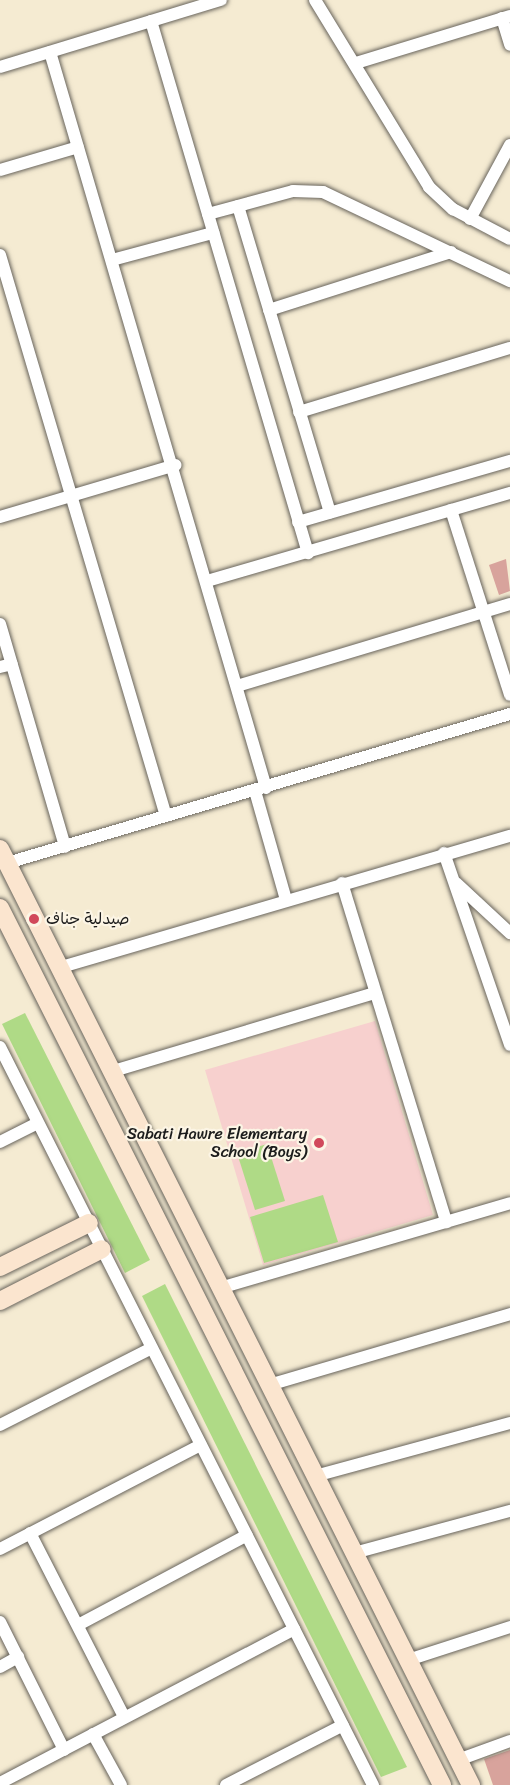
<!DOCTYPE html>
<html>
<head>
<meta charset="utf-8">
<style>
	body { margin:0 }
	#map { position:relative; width:510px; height:1785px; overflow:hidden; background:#f5ebd2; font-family:Sriracha,"Playpen Sans Arabic",sans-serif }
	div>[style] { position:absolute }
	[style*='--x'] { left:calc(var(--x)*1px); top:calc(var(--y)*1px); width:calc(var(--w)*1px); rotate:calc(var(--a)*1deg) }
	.built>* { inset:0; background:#f7d0ce }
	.green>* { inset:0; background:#afda86 }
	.building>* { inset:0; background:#d8a39c }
	.roads { filter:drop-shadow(0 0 2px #68645c) drop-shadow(0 0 2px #68645c) }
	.street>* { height:12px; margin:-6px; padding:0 6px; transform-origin:6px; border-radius:6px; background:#fff }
	.secondary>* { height:18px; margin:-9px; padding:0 9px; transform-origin:9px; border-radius:9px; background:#fbe5cf }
	.dots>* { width:16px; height:16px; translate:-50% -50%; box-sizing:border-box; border:3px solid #fcf5e5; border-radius:50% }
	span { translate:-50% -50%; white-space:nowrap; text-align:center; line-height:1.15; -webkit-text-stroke:4.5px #fcf5e5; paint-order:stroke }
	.poi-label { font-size:16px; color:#1c1c1c }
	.left { translate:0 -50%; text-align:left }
	.right { translate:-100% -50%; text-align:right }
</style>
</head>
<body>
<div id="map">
	<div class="built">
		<div style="clip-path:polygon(375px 1021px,433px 1215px,263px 1265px,205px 1070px)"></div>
	</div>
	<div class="green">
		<div style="clip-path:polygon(25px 1013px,150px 1260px,125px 1273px,2px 1024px)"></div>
		<div style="clip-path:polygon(267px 1144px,285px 1201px,255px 1210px,237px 1153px)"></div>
		<div style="clip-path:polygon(323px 1195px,338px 1242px,264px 1263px,250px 1217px)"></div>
		<div style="clip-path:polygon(165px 1284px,407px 1767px,381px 1777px,142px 1296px)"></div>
	</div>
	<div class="building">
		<div style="clip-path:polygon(506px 559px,510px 591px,499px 595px,489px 565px)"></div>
		<div style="clip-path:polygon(510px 1750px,510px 1785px,493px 1785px,484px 1759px)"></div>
	</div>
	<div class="roads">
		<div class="street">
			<div style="--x:315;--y:0;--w:219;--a:58.6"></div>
			<div style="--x:429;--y:187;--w:33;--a:43"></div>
			<div style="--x:453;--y:209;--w:64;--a:27.8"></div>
			<div style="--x:502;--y:18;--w:28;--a:73"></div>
			<div style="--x:151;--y:21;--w:555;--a:73.56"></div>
			<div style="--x:50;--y:52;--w:767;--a:73.64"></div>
			<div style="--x:356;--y:63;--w:161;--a:-17"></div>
			<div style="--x:0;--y:67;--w:231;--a:-16.9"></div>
			<div style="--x:0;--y:170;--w:81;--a:-16.4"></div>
			<div style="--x:238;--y:206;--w:320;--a:73.3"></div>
			<div style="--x:208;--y:214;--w:88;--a:-15.1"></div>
			<div style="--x:293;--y:191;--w:30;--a:2"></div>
			<div style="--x:323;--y:192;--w:207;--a:25.5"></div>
			<div style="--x:470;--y:219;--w:84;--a:-61.6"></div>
			<div style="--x:0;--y:255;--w:585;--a:73.52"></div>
			<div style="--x:112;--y:260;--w:105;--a:-15"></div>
			<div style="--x:269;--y:310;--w:191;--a:-17.7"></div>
			<div style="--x:299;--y:412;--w:220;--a:-16.9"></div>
			<div style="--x:451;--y:510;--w:194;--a:72.3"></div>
			<div style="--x:0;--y:517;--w:183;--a:-16.5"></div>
			<div style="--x:298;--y:522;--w:221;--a:-16.1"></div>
			<div style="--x:207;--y:581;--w:316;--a:-16.2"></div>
			<div style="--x:0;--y:624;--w:232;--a:73.7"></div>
			<div style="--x:0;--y:667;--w:12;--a:-14"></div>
			<div style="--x:237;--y:686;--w:285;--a:-16.7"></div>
			<div style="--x:255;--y:791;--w:113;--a:74.1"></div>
			<div style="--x:444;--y:853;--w:203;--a:71"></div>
			<div style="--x:7;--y:863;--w:525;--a:-16.5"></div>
			<div style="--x:342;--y:883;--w:355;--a:72.9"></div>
			<div style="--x:456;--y:883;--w:74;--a:42.8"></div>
			<div style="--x:58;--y:968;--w:471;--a:-16.3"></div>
			<div style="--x:0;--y:1047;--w:827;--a:63.19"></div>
			<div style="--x:110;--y:1072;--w:277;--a:-16.6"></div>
			<div style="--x:0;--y:1142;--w:42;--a:-26.6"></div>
			<div style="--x:220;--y:1288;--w:302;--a:-16.3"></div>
			<div style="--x:269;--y:1385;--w:251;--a:-16.4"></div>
			<div style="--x:0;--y:1425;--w:170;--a:-26.9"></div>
			<div style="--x:315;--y:1476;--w:202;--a:-15.2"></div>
			<div style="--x:30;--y:1533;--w:207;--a:62.9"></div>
			<div style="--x:0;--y:1549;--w:226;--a:-27.4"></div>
			<div style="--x:354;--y:1553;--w:162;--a:-15.1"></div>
			<div style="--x:0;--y:1622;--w:143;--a:63.4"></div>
			<div style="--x:78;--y:1625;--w:191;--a:-28"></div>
			<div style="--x:408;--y:1660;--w:107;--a:-17.9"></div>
			<div style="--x:0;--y:1667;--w:21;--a:-29"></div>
			<div style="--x:93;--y:1734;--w:58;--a:61.2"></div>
			<div style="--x:458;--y:1760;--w:55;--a:-20.1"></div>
			<div style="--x:0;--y:1783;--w:332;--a:-27.6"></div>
			<div style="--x:226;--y:1785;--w:131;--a:-27.1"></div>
		</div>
		<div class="secondary">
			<div style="--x:0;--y:849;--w:1048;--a:63.29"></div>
			<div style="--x:0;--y:908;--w:982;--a:63.25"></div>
			<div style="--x:0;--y:1267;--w:99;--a:-26.3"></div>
			<div style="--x:0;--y:1301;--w:114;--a:-27"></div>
		</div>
	</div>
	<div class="dots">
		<div style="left:34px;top:919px;background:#d1495b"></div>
		<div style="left:319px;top:1143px;background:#d1495b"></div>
	</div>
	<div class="poi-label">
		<span class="left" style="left:46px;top:919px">صيدلية جناف</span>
		<span class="right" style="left:307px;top:1143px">Sabati Hawre Elementary<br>School (Boys)</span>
	</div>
</div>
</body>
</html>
